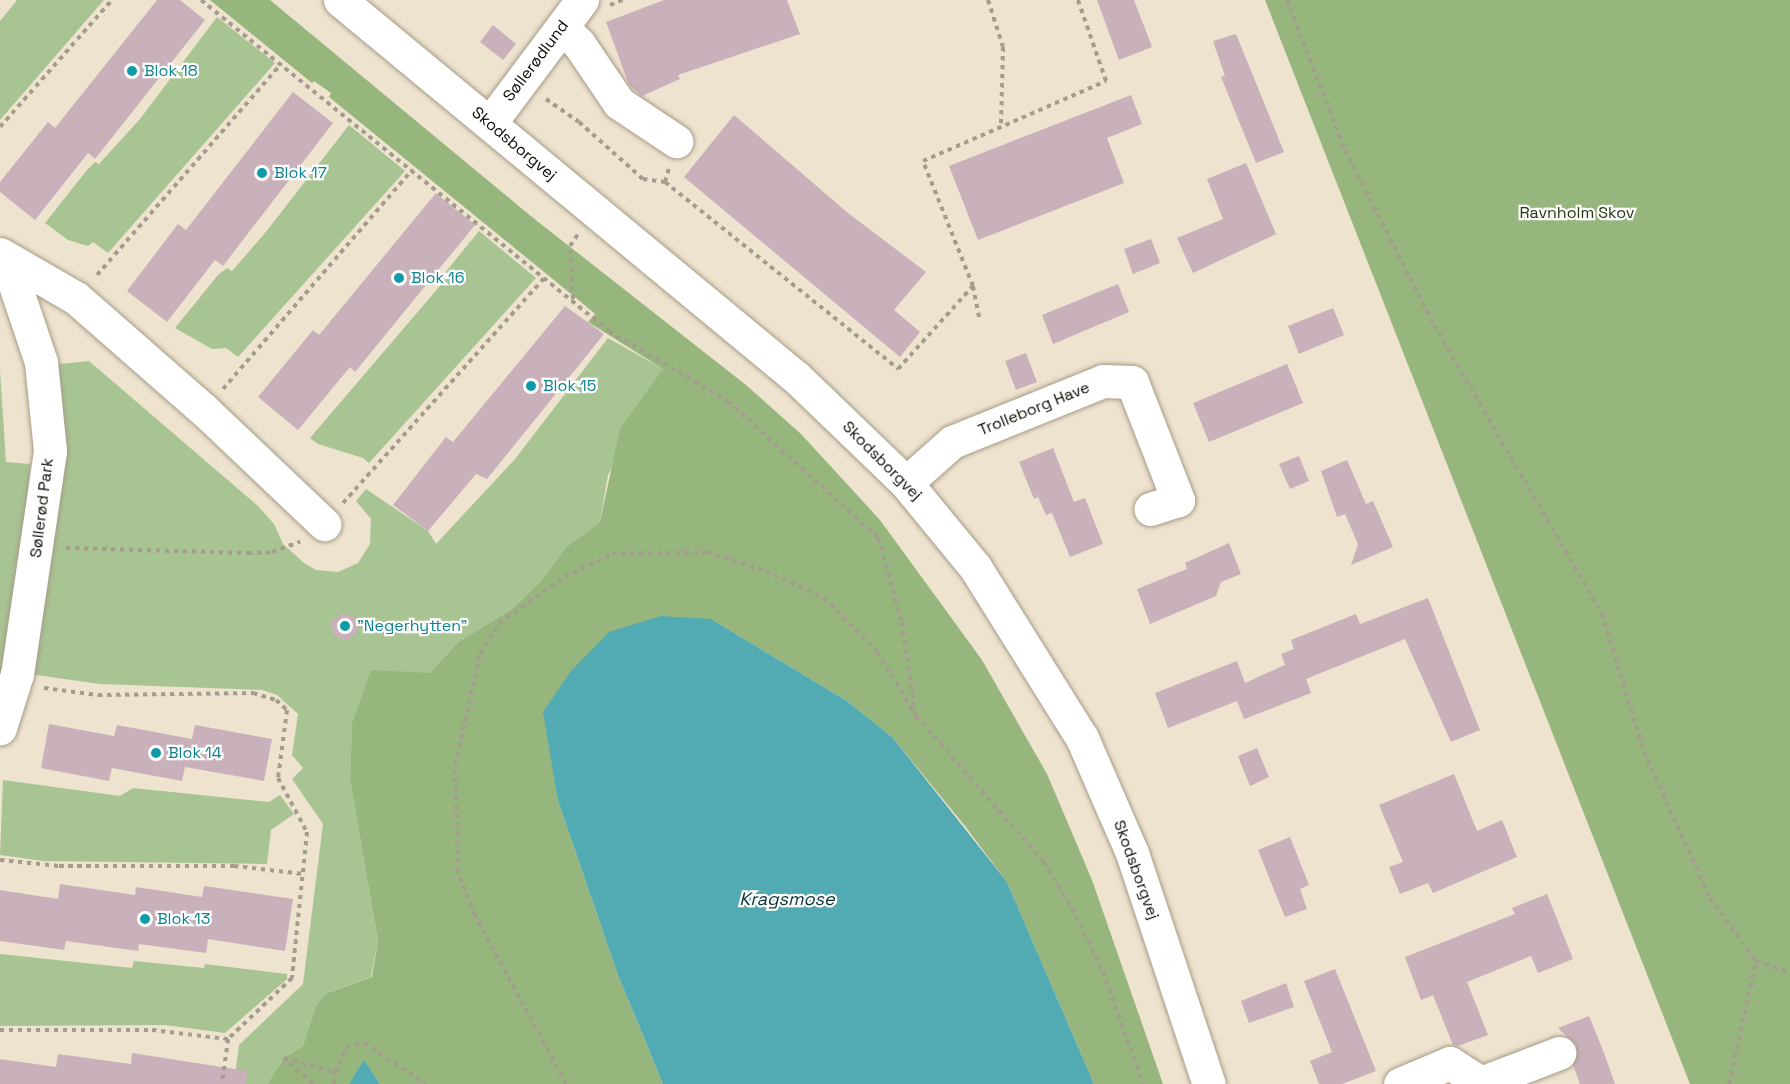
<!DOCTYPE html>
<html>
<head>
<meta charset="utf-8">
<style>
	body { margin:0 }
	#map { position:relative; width:1790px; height:1084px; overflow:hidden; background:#eee3ce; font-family:"Space Grotesk",sans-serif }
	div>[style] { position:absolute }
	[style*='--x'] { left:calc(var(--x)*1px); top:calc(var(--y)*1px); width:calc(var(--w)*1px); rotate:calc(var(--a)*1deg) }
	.green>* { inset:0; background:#a8c493 }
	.forest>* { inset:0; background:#97b67d }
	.water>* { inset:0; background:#52abb3 }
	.building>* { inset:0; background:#c9b1bc }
	.path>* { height:4px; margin-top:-2px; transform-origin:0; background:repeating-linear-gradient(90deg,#a49c8c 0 4.5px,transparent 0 9px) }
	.roads { filter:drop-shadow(0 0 2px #a69b88) drop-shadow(0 0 2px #a69b88) }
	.minor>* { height:33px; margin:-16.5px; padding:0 16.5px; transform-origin:16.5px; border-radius:16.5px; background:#fff }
	.dots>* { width:16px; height:16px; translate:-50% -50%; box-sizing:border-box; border:3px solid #fff; border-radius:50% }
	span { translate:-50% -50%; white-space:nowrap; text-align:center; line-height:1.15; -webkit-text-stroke:4.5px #fff; paint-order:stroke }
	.street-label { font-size:16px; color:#0e0b05 }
	.culture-label { font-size:16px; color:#0d838f }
	.left { translate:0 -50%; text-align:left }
	.park-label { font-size:16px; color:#22370d }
	.water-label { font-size:18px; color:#083538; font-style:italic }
</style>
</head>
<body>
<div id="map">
	<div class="green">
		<div style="clip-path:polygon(17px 0,104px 0,0 120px,0 21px)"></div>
		<div style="clip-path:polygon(217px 17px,275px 63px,108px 253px,93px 242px,88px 246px,68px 240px,45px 223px,87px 170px,95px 162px,99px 164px,140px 119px)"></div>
		<div style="clip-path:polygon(349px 125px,405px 171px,238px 357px,226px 348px,212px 349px,175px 328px,218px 275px,227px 268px,232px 271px,265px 233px)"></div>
		<div style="clip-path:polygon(479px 231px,536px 278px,369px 463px,363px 458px,318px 444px,310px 438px,445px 280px,444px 274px)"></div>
		<div style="clip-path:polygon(608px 338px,663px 369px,608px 475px,600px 522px,566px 547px,540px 582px,513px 608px,457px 643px,430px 673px,352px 724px,350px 780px,378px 941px,371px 977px,325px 994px,316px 1005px,303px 1046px,284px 1058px,267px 1084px,234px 1084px,239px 1045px,303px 984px,323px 824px,292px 779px,303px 768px,292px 755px,298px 714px,277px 695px,262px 690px,100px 684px,29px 674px,50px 365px,89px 361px,258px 506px,274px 524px,283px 544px,304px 563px,316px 570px,338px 572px,358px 563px,370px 544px,371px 519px,356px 501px,366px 489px,428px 531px,436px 544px,515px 459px)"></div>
		<div style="clip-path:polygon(0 370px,6px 462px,30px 464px,27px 526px,0 680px)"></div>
		<div style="clip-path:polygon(3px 780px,120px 796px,133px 788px,269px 802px,280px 795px,294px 814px,271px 830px,267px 864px,44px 861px,0 855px)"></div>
		<div style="clip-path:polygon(0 954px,132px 968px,134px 961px,204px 968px,205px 964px,287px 974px,287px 979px,225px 1033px,165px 1025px,0 1026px)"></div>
	</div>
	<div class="forest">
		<div style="clip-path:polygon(210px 0,270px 0,532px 217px,746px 385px,801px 434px,880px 520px,982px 660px,1047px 774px,1092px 880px,1163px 1084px,1094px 1084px,1007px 882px,965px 826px,893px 738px,847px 701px,711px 619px,554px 762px,558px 801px,618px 975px,663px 1084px,380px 1084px,364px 1061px,349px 1084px,267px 1084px,284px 1058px,303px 1046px,316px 1005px,325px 994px,372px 977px,378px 941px,350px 780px,352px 724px,371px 670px,430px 673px,457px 643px,513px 608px,540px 582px,566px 547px,600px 522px,620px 429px,663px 369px,588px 322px,595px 314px,581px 302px,329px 97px,331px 93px,314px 81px,312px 83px)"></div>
		<div style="clip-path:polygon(1265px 0,1790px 0,1790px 1084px,1690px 1084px)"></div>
	</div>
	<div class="water">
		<div style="clip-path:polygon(661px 616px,711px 619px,847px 701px,893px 738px,1007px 882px,1094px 1084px,663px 1084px,618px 975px,558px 801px,543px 712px,571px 671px,609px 632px)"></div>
		<div style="clip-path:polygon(364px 1060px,380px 1084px,349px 1084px)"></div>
	</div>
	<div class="building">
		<div style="clip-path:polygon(157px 0,180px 0,205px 20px,95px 159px,88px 153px,35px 220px,0 192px,0 182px,48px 122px,55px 128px)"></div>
		<div style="clip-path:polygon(664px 0,787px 0,800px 34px,678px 75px,680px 79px,642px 96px,629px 85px,606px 22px)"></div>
		<div style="clip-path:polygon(1097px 0,1134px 0,1152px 47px,1119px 60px)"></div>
		<div style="clip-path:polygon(493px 25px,516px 44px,503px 60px,480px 42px)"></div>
		<div style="clip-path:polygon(1236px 34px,1284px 152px,1256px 163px,1221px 77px,1225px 76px,1213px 41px)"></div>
		<div style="clip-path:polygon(293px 92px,333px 123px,223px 266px,215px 260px,167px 322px,127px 291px,178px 224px,186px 230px)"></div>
		<div style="clip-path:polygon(1131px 95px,1142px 124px,1107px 138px,1124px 183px,978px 240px,949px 166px)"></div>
		<div style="clip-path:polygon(734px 115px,848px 213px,926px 272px,894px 310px,920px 332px,900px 357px,684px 177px)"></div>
		<div style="clip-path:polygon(1246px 163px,1276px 234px,1193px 273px,1177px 238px,1223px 219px,1207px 179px)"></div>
		<div style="clip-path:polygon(436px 193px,475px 225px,355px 372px,350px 367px,298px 430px,258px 397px,313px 330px,319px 335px)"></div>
		<div style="clip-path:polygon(1151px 239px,1160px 263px,1133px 274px,1124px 249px)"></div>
		<div style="clip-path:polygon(1118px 284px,1129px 312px,1053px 344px,1042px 315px)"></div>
		<div style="clip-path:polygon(565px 306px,604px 334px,487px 479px,476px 474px,428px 531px,393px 505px,446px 437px,453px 442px)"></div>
		<div style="clip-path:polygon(1333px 308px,1344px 335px,1299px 354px,1288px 326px)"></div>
		<div style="clip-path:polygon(1026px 353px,1037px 382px,1016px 390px,1005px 361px)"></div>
		<div style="clip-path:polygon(1287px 364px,1303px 403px,1209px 442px,1193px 403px)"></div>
		<div style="clip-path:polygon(1053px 448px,1074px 502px,1085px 498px,1103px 544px,1070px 557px,1052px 513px,1046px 515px,1038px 497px,1034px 499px,1019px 462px)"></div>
		<div style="clip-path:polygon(1299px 456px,1309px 481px,1290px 489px,1279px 464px)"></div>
		<div style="clip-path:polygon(1347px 460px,1366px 504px,1373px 501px,1393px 547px,1351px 565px,1358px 544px,1345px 514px,1337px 517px,1321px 471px)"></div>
		<div style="clip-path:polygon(1229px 543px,1241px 574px,1221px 582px,1216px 596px,1150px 624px,1137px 589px,1187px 569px,1185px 563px)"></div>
		<div style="clip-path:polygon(1428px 598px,1480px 730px,1451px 742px,1405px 639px,1306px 679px,1311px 693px,1244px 719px,1237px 701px,1168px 728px,1155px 693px,1237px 661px,1245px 683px,1285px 665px,1281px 654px,1294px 649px,1291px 640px,1356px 614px,1360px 624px)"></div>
		<div style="clip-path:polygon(344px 613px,356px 618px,358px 632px,346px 641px,333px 634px,331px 621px)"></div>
		<div style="clip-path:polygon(49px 724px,114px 736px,117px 725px,192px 739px,195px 725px,272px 739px,264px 781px,185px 767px,182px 781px,112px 768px,109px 781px,41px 768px)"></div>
		<div style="clip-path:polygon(1257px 748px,1269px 777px,1250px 786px,1238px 756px)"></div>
		<div style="clip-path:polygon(1454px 774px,1477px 831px,1502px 820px,1517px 857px,1433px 893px,1428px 883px,1400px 894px,1389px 867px,1403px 862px,1379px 805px)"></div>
		<div style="clip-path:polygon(1290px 837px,1309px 885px,1300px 889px,1307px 909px,1285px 917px,1258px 850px)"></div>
		<div style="clip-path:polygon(60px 884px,135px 895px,136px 887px,202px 897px,204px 886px,293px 899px,285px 951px,208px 939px,206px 953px,139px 944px,138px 951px,66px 941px,64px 950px,0 941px,0 890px,58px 899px)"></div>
		<div style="clip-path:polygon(1547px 894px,1573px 959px,1538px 973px,1531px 956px,1467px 982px,1488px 1035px,1458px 1046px,1453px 1045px,1433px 995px,1421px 1000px,1405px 957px,1515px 914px,1512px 908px)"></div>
		<div style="clip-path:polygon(1335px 969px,1376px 1071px,1342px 1084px,1319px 1084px,1310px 1061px,1332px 1052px,1304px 981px)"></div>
		<div style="clip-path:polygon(1286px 983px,1294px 1007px,1249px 1023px,1241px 1001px)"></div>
		<div style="clip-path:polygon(1589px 1016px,1604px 1053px,1615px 1084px,1580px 1084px,1573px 1065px,1576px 1046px,1558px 1028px)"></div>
		<div style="clip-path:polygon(132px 1053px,247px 1071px,246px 1084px,0 1084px,0 1059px,56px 1067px,58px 1054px,131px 1064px)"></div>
	</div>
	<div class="path">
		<div style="--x:201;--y:0;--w:525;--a:39.05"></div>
		<div style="--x:609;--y:331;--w:138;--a:30.5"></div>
		<div style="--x:728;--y:401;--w:203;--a:42.4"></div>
		<div style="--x:878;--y:538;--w:87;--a:74.1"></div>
		<div style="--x:902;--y:622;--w:93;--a:82"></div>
		<div style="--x:988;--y:0;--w:49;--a:72.3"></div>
		<div style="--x:1003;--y:47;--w:78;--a:91.5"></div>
		<div style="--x:1287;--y:0;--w:161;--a:68.9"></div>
		<div style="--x:1345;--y:150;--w:196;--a:63"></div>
		<div style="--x:1434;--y:325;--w:334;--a:59.8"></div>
		<div style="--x:1602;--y:614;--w:144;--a:73.1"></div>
		<div style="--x:1644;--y:752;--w:160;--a:65.7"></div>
		<div style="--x:1710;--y:898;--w:78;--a:53.9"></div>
		<div style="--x:1756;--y:961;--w:36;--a:19"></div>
		<div style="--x:610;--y:5;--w:14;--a:-21"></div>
		<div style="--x:546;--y:99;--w:40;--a:34.9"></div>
		<div style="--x:579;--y:122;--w:86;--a:41.7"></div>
		<div style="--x:643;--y:179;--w:22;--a:8"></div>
		<div style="--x:665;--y:182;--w:299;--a:38.7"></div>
		<div style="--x:898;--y:369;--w:112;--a:-47.9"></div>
		<div style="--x:0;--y:127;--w:169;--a:-48.6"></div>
		<div style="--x:665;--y:182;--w:15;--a:-74"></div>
		<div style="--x:97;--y:275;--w:280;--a:-48.9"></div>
		<div style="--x:573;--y:299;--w:53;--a:-93.2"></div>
		<div style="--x:570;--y:246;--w:14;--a:-56"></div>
		<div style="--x:979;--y:317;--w:32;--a:-101"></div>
		<div style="--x:973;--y:286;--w:135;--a:-111.8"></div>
		<div style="--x:923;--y:161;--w:200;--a:-23.6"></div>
		<div style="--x:1106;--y:81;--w:86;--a:-109.1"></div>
		<div style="--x:223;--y:389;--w:289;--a:-49.2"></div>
		<div style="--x:343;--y:503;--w:303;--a:-48.2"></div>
		<div style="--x:66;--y:548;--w:182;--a:1.6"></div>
		<div style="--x:248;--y:553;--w:24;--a:-2"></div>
		<div style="--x:272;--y:552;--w:30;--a:-20"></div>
		<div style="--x:44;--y:688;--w:54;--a:7.4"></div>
		<div style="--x:98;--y:695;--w:155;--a:-0.7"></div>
		<div style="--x:253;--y:693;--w:24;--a:17"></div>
		<div style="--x:276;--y:700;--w:15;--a:42"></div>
		<div style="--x:287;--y:710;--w:69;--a:97.5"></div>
		<div style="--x:278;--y:778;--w:61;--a:61.8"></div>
		<div style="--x:307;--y:832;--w:147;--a:95.9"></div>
		<div style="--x:292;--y:978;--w:88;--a:136.4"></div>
		<div style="--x:228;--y:1039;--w:45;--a:97.6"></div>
		<div style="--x:0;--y:860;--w:59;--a:5.8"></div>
		<div style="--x:59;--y:866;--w:175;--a:0"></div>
		<div style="--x:234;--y:866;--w:70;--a:6.5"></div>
		<div style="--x:0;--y:1030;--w:152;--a:0"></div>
		<div style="--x:152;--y:1030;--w:77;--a:6.8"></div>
		<div style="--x:313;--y:1084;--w:39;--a:-138"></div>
		<div style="--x:284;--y:1058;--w:53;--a:15.4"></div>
		<div style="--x:334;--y:1084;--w:12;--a:-85"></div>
		<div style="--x:335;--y:1072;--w:27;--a:-66"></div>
		<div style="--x:346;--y:1047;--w:18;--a:-13"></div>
		<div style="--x:364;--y:1043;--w:74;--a:33.5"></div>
		<div style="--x:566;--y:1084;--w:192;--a:-118.3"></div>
		<div style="--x:475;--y:915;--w:46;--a:-111.6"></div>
		<div style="--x:458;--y:872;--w:107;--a:-91.6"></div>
		<div style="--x:455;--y:765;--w:114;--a:-77.3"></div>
		<div style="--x:480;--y:654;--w:36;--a:-58"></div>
		<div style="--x:499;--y:623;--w:80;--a:-34.9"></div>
		<div style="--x:565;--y:577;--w:52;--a:-26.1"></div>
		<div style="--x:612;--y:554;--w:95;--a:-1.2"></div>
		<div style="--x:707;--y:552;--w:62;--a:17.9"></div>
		<div style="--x:766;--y:571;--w:64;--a:25"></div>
		<div style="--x:824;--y:598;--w:76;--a:45.5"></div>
		<div style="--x:877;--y:652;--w:75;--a:58.6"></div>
		<div style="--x:916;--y:716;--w:194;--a:48.8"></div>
		<div style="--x:1044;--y:862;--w:63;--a:59.3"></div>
		<div style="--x:1076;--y:916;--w:62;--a:64.3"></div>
		<div style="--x:1103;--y:972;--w:119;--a:70.3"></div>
		<div style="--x:1729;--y:1084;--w:126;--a:-77.6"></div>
	</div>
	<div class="roads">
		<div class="minor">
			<div style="--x:340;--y:0;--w:593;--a:39.6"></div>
			<div style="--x:797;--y:378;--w:151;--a:43.9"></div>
			<div style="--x:906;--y:483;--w:109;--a:50.6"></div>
			<div style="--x:975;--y:567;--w:202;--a:58"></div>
			<div style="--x:1082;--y:738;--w:125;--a:66.5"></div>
			<div style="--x:1132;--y:853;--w:243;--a:71.6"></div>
			<div style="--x:562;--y:27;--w:24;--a:45"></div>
			<div style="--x:579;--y:44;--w:71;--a:55.9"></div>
			<div style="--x:619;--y:103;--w:69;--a:33.7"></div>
			<div style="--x:490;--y:123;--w:154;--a:-53.2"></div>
			<div style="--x:0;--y:254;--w:88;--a:30.1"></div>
			<div style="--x:76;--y:298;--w:170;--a:41.2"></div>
			<div style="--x:204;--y:410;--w:166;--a:43.5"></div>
			<div style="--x:0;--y:257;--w:22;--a:58"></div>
			<div style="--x:12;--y:276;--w:91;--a:71.4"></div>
			<div style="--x:41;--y:362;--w:89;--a:84.2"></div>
			<div style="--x:50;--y:451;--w:225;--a:98.4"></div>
			<div style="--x:17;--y:674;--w:57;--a:107.5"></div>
			<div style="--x:906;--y:483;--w:62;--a:-41.7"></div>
			<div style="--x:952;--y:442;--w:163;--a:-22"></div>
			<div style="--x:1103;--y:381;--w:29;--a:2"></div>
			<div style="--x:1132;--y:382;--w:127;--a:68.7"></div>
			<div style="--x:1178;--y:500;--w:29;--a:162"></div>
			<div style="--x:1400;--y:1084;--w:54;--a:-22.8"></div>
			<div style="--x:1450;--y:1063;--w:37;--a:33"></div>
			<div style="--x:1481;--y:1083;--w:84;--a:-21"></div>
		</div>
	</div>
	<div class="dots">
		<div style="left:132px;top:71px;background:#0f9aa8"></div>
		<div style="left:262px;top:173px;background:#0f9aa8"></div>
		<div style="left:399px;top:278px;background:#0f9aa8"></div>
		<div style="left:531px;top:386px;background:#0f9aa8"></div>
		<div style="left:345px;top:626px;background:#0f9aa8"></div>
		<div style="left:156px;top:753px;background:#0f9aa8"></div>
		<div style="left:145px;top:919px;background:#0f9aa8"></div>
	</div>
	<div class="street-label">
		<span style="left:536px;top:61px;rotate:-53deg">Søllerødlund</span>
		<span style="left:514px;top:144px;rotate:40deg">Skodsborgvej</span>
		<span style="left:1034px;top:409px;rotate:-22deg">Trolleborg Have</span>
		<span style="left:882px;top:461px;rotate:45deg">Skodsborgvej</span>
		<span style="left:42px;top:508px;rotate:-83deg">Søllerød Park</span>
		<span style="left:1136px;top:870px;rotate:70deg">Skodsborgvej</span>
	</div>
	<div class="culture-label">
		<span class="left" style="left:144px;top:71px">Blok 18</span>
		<span class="left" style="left:274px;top:173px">Blok 17</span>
		<span class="left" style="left:411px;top:278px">Blok 16</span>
		<span class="left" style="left:543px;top:386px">Blok 15</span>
		<span class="left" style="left:357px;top:626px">"Negerhytten"</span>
		<span class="left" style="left:168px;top:753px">Blok 14</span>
		<span class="left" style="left:157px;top:919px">Blok 13</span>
	</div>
	<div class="park-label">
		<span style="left:1577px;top:213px">Ravnholm Skov</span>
	</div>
	<div class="water-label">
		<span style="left:787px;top:899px">Kragsmose</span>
	</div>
</div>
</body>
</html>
